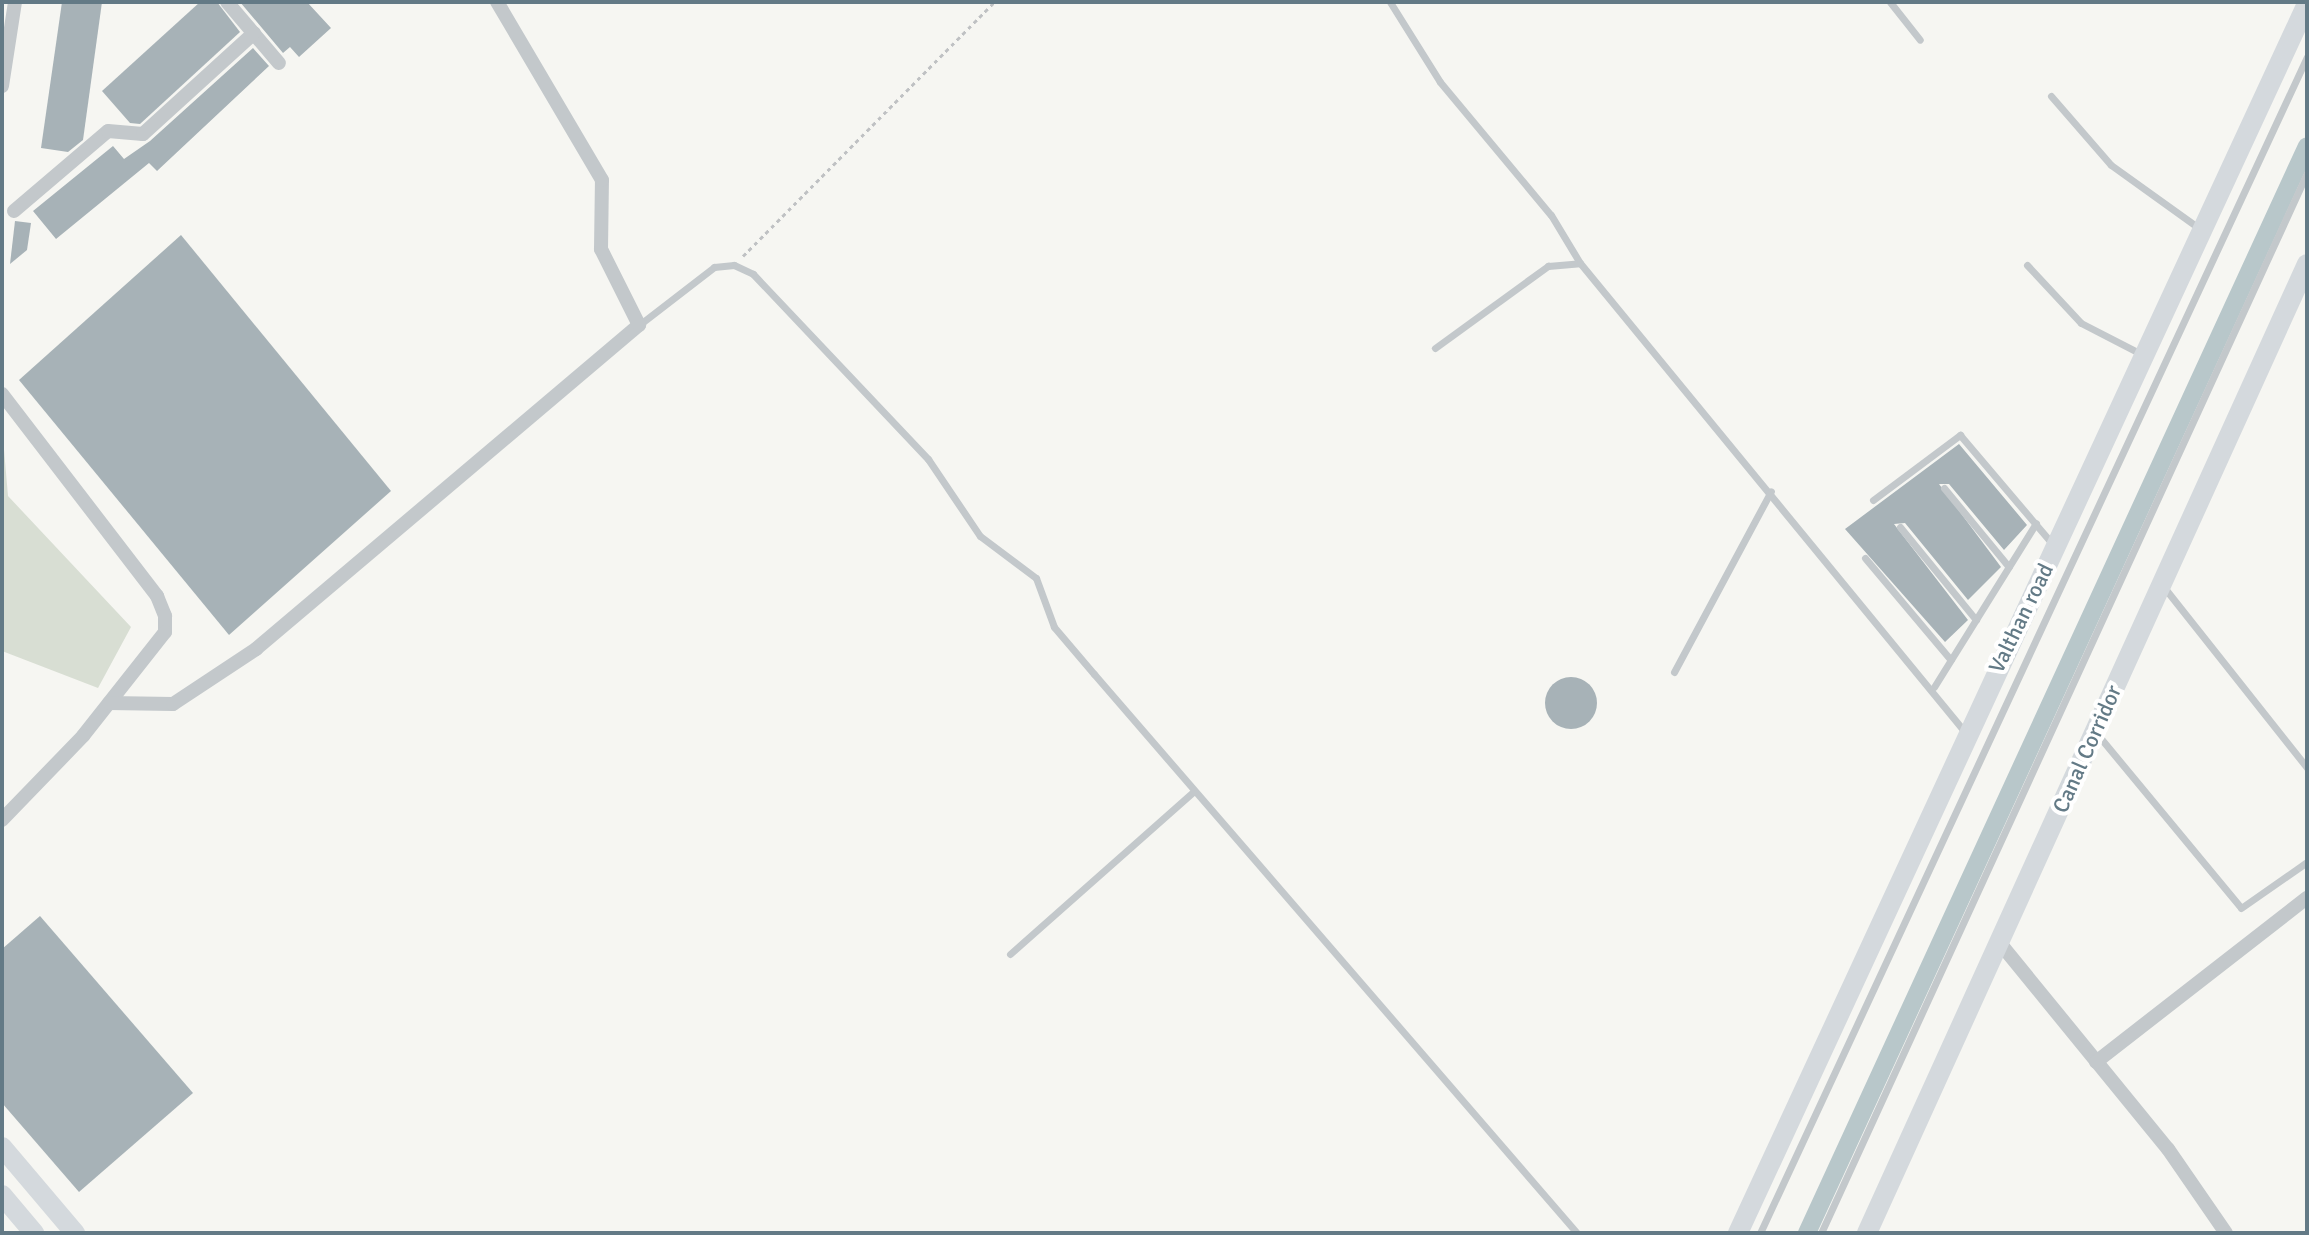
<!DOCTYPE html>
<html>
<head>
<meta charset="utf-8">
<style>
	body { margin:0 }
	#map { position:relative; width:2309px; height:1235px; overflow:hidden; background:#f6f6f2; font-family:Signika,sans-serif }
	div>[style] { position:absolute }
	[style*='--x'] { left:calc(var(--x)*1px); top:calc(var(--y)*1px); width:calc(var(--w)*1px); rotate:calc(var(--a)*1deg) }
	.green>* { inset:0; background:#d8ded3 }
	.canal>* { height:18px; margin:-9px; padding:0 9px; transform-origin:9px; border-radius:9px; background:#b8c7ca }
	.building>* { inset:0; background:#a7b2b7 }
	.round { border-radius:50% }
	.path>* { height:3px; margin-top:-1.5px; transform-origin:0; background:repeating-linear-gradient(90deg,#bfc1c3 0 4px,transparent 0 8px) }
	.lane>* { height:7px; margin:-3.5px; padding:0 3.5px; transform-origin:3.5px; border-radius:3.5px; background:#c3c8cb }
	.street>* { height:14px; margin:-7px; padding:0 7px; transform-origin:7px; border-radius:7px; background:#c3c8cb }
	.secondary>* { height:20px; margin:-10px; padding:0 10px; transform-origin:10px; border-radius:10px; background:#d4d9dd }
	span { translate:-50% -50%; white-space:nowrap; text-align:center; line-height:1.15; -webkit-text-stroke:8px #fff; paint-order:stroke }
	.street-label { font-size:22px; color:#637a86 }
	.frame { position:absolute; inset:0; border:4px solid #637a86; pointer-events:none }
</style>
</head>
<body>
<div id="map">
	<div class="green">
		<div style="clip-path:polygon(2px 426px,8px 496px,131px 627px,98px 688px,2px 651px)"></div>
	</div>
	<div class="canal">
		<div style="--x:1807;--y:1233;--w:1196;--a:-65.3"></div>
	</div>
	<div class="building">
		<div style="clip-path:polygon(62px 2px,102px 2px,83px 140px,68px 152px,41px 148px)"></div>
		<div style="clip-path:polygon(200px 2px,217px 2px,240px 32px,140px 124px,130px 123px,102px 91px)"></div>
		<div style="clip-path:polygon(240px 2px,307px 2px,331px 28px,299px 57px,290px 47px,283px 53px)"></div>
		<div style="clip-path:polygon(253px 48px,269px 66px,157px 171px,149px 163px,56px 239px,33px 211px,113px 146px,124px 159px,150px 141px)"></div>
		<div style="clip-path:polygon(15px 221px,31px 223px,27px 250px,10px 264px)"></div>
		<div style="clip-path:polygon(181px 235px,391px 491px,229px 635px,19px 380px)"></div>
		<div style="clip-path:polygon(1959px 444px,2027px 525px,2004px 550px,1949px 484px,1939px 484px,2001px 567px,1968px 600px,1905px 523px,1894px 524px,1968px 620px,1945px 642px,1845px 529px)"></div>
		<div class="round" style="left:1545px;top:677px;width:52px;height:52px"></div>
		<div style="clip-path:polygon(40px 916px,193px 1093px,79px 1192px,2px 1103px,2px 949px)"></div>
	</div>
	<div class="path">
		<div style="--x:743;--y:256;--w:357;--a:-45.3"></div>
	</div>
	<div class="lane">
		<div style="--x:1390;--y:2;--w:94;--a:58"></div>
		<div style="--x:1440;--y:82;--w:173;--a:50.2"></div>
		<div style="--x:1551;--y:215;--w:56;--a:58.9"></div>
		<div style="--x:1890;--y:2;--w:48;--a:51.7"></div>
		<div style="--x:2051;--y:96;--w:91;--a:49"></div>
		<div style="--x:2111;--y:165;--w:110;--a:35.7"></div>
		<div style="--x:2027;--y:265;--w:79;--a:47"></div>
		<div style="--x:2081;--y:323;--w:68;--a:27.3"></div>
		<div style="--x:639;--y:325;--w:95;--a:-37.7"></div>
		<div style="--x:714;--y:267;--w:20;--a:-6"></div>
		<div style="--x:734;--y:265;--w:21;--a:25"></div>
		<div style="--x:753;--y:274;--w:255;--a:46.6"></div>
		<div style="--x:928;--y:459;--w:93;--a:56"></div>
		<div style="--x:980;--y:536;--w:70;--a:36.9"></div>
		<div style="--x:1036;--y:578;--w:52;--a:69.8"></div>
		<div style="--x:1054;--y:627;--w:62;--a:49.6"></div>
		<div style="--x:1094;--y:674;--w:739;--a:49.17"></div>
		<div style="--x:1435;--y:348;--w:140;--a:-36"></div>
		<div style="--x:1548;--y:266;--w:32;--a:-5"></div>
		<div style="--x:1580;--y:263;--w:607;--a:50.62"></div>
		<div style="--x:1944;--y:488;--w:102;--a:50.6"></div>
		<div style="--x:1873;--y:500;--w:109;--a:-36.8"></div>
		<div style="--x:1960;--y:435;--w:145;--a:49.7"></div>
		<div style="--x:1900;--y:527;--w:120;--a:50.7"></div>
		<div style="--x:1865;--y:558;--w:133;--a:49.9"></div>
		<div style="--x:2163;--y:586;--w:232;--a:51.6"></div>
		<div style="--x:1674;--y:672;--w:205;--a:-61.8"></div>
		<div style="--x:1934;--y:687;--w:193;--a:-58.1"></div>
		<div style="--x:2098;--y:735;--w:224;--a:50.4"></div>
		<div style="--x:2241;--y:908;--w:80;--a:-34.9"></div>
		<div style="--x:1010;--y:954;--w:246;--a:-41.5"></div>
		<div style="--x:1760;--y:1233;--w:1297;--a:-65.06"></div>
		<div style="--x:1821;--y:1233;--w:1166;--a:-65.37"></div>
	</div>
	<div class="street">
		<div style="--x:227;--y:2;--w:80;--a:49.6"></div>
		<div style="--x:2;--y:86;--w:85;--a:-81.2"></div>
		<div style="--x:14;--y:211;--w:123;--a:-40.4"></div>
		<div style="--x:108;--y:131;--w:35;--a:5"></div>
		<div style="--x:143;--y:134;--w:150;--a:-42.3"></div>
		<div style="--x:2;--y:394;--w:255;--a:52.5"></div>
		<div style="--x:157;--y:596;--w:22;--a:68"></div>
		<div style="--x:165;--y:616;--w:16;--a:90"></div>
		<div style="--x:165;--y:632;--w:132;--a:128.3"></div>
		<div style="--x:83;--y:736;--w:117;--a:134"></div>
		<div style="--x:109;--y:703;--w:64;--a:0.9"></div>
		<div style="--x:173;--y:704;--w:100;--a:-33.5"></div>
		<div style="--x:256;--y:649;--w:502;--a:-40.23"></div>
		<div style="--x:639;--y:325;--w:85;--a:-116.6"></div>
		<div style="--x:601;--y:249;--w:69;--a:-89.2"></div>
		<div style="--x:602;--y:180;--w:207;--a:-120.5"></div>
		<div style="--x:1999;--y:942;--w:267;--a:50.8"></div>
		<div style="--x:2168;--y:1149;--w:102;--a:55.4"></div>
		<div style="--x:2096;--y:1062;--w:267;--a:-37.9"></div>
	</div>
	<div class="secondary">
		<div style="--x:2;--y:1147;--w:113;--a:49.7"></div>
		<div style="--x:2;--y:1195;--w:50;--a:49.9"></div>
		<div style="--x:1738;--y:1233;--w:1354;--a:-65.16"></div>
		<div style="--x:1867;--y:1233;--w:1064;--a:-65.58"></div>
	</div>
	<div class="street-label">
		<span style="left:2021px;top:618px;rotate:-64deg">Valthan road</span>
		<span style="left:2087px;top:749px;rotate:-66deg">Canal Corridor</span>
	</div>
	<div class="frame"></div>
</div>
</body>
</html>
